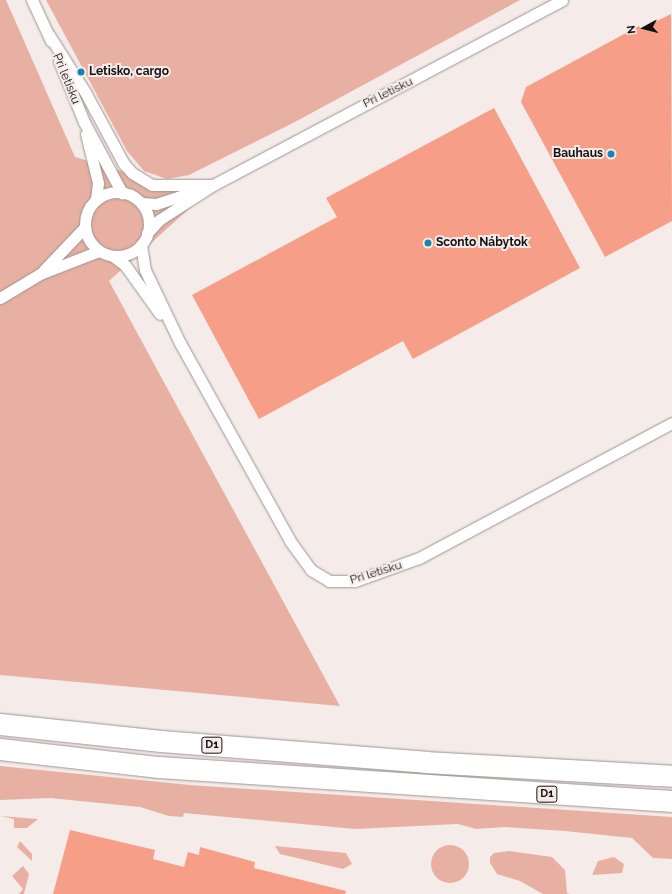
<!DOCTYPE html>
<html>
<head>
<meta charset="utf-8">
<style>
	body { margin:0 }
	#map { position:relative; width:672px; height:894px; overflow:hidden; background:#f5ecea; font-family:Raleway,sans-serif }
	div>[style] { position:absolute }
	[style*='--x'] { left:calc(var(--x)*1px); top:calc(var(--y)*1px); width:calc(var(--w)*1px); rotate:calc(var(--a)*1deg) }
	.green>* { inset:0; background:#e8b0a2 }
	.round { border-radius:50% }
	.building>* { inset:0; background:#f69e88 }
	.roads { filter:drop-shadow(0 0 1px #9c9492) drop-shadow(0 0 1px #9c9492) }
	.street>* { height:11px; margin:-5.5px; padding:0 5.5px; transform-origin:5.5px; border-radius:5.5px; background:#fff }
	.street>.ring { margin:-5.5px; padding:0; box-sizing:content-box; background:none; border:11px solid #fff; border-radius:50% }
	.highway>* { height:21px; margin:-10.5px; padding:0 10.5px; transform-origin:10.5px; border-radius:10.5px; background:#fff }
	.dots>* { width:11px; height:11px; translate:-50% -50%; box-sizing:border-box; border:2px solid #f5ecea; border-radius:50% }
	span { translate:-50% -50%; white-space:nowrap; text-align:center; line-height:1.15; -webkit-text-stroke:4px #f5ecea; paint-order:stroke }
	.shield-label span { padding:1px 3px; background:#f5ecea; border:1px solid; border-radius:3px; -webkit-text-stroke-width:0 }
	.shield-label { font-size:11px; color:#141110; font-weight:700 }
	.poi-label { font-size:12px; color:#141110; font-weight:700 }
	.left { translate:0 -50%; text-align:left }
	.right { translate:-100% -50%; text-align:right }
	.street-label { font-size:12px; color:#141110 }
	.north { position:absolute; left:624px; top:8px; width:40px; height:40px; -webkit-text-stroke:3px #f5ecea; paint-order:stroke; rotate:263deg; font-size:11px; font-weight:700; line-height:16px; text-align:center; color:#141110 }
	.north::after { content:''; display:block; margin:auto; width:14px; height:18px; background:#141110; clip-path:polygon(50% 0,100% 100%,50% 72%,0 100%) }
</style>
</head>
<body>
<div id="map">
	<div class="green">
		<div style="clip-path:polygon(0 0,6px 0,75px 157px,155px 181px,212px 188px,109px 281px,340px 706px,0 675px)"></div>
		<div style="clip-path:polygon(46px 0,520px 0,293px 123px,189px 175px,167px 179px,144px 171px,127px 151px)"></div>
		<div style="clip-path:polygon(0 766px,190px 785px,672px 817px,672px 859px,653px 858px,632px 838px,565px 831px,505px 827px,476px 829px,458px 824px,355px 829px,184px 813px,183px 817px,169px 816px,140px 807px,50px 798px,0 800px)"></div>
		<div style="clip-path:polygon(0 816px,38px 819px,27px 828px,14px 828px,14px 819px)"></div>
		<div style="clip-path:polygon(20px 841px,32px 854px,32px 861px,17px 847px)"></div>
		<div class="round" style="left:431px;top:845px;width:38px;height:38px"></div>
		<div style="clip-path:polygon(275px 846px,346px 853px,352px 864px,343px 869px,280px 854px)"></div>
		<div style="clip-path:polygon(509px 851px,552px 857px,565px 870px,567px 893px,570px 894px,543px 894px,520px 881px,497px 874px,490px 863px,490px 857px,494px 853px)"></div>
		<div style="clip-path:polygon(614px 857px,624px 864px,622px 873px,592px 875px,598px 861px)"></div>
		<div style="clip-path:polygon(23px 866px,29px 874px,24px 894px,19px 894px,23px 889px,12px 876px)"></div>
	</div>
	<div class="building">
		<div style="clip-path:polygon(671px 14px,672px 221px,605px 257px,521px 102px,526px 87px,639px 26px,641px 29px)"></div>
		<div style="clip-path:polygon(494px 108px,580px 268px,413px 359px,403px 341px,259px 419px,192px 295px,337px 217px,326px 198px)"></div>
		<div style="clip-path:polygon(70px 830px,155px 850px,153px 859px,184px 867px,188px 852px,199px 855px,200px 847px,255px 862px,254px 868px,346px 891px,345px 894px,53px 894px)"></div>
	</div>
	<div class="roads">
		<div class="street">
			<div style="--x:32;--y:0;--w:45;--a:65.1"></div>
			<div style="--x:49;--y:35;--w:67;--a:57.7"></div>
			<div style="--x:85;--y:92;--w:82;--a:61.6"></div>
			<div style="--x:124;--y:164;--w:12;--a:48"></div>
			<div style="--x:132;--y:173;--w:23;--a:31"></div>
			<div style="--x:152;--y:185;--w:61;--a:0"></div>
			<div style="--x:59;--y:61;--w:66;--a:67.7"></div>
			<div style="--x:84;--y:122;--w:81;--a:61.8"></div>
			<div style="--x:86;--y:134;--w:50;--a:76.2"></div>
			<div style="--x:98;--y:183;--w:17;--a:97"></div>
			<div class="ring" style="left:85px;top:192px;width:53px;height:53px"></div>
			<div style="--x:141;--y:203;--w:15;--a:4"></div>
			<div style="--x:156;--y:204;--w:39;--a:-18"></div>
			<div style="--x:147;--y:233;--w:18;--a:-47"></div>
			<div style="--x:159;--y:220;--w:64;--a:-32.9"></div>
			<div style="--x:213;--y:185;--w:395;--a:-27.9"></div>
			<div style="--x:141;--y:245;--w:25;--a:81"></div>
			<div style="--x:145;--y:270;--w:81;--a:64.4"></div>
			<div style="--x:180;--y:343;--w:227;--a:60.9"></div>
			<div style="--x:290;--y:541;--w:36;--a:54"></div>
			<div style="--x:311;--y:570;--w:21;--a:31"></div>
			<div style="--x:329;--y:581;--w:26;--a:0"></div>
			<div style="--x:355;--y:581;--w:68;--a:-19.8"></div>
			<div style="--x:419;--y:558;--w:287;--a:-28.1"></div>
			<div style="--x:113;--y:256;--w:15;--a:37"></div>
			<div style="--x:125;--y:265;--w:60;--a:54.5"></div>
			<div style="--x:43;--y:271;--w:61;--a:-46.3"></div>
			<div style="--x:0;--y:298;--w:47;--a:-31"></div>
			<div style="--x:40;--y:274;--w:63;--a:-21.3"></div>
		</div>
		<div class="highway">
			<div style="--x:0;--y:724;--w:162;--a:6"></div>
			<div style="--x:161;--y:741;--w:265;--a:4.5"></div>
			<div style="--x:425;--y:762;--w:247;--a:3.2"></div>
			<div style="--x:0;--y:749;--w:160;--a:6.5"></div>
			<div style="--x:159;--y:767;--w:514;--a:3.79"></div>
		</div>
	</div>
	<div class="dots">
		<div style="left:81px;top:72px;background:#1785ac"></div>
		<div style="left:611px;top:154px;background:#1785ac"></div>
		<div style="left:428px;top:243px;background:#1785ac"></div>
	</div>
	<div class="shield-label">
		<span style="left:212px;top:745px">D1</span>
		<span style="left:547px;top:794px">D1</span>
	</div>
	<div class="poi-label">
		<span class="left" style="left:89px;top:72px">Letisko, cargo</span>
		<span class="right" style="left:603px;top:154px">Bauhaus</span>
		<span class="left" style="left:436px;top:243px">Sconto Nábytok</span>
	</div>
	<div class="street-label">
		<span style="left:66px;top:79px;rotate:68deg">Pri letisku</span>
		<span style="left:388px;top:93px;rotate:-26deg">Pri letisku</span>
		<span style="left:376px;top:573px;rotate:-17deg">Pri letisku</span>
	</div>
	<div class="north">N</div>
</div>
</body>
</html>
